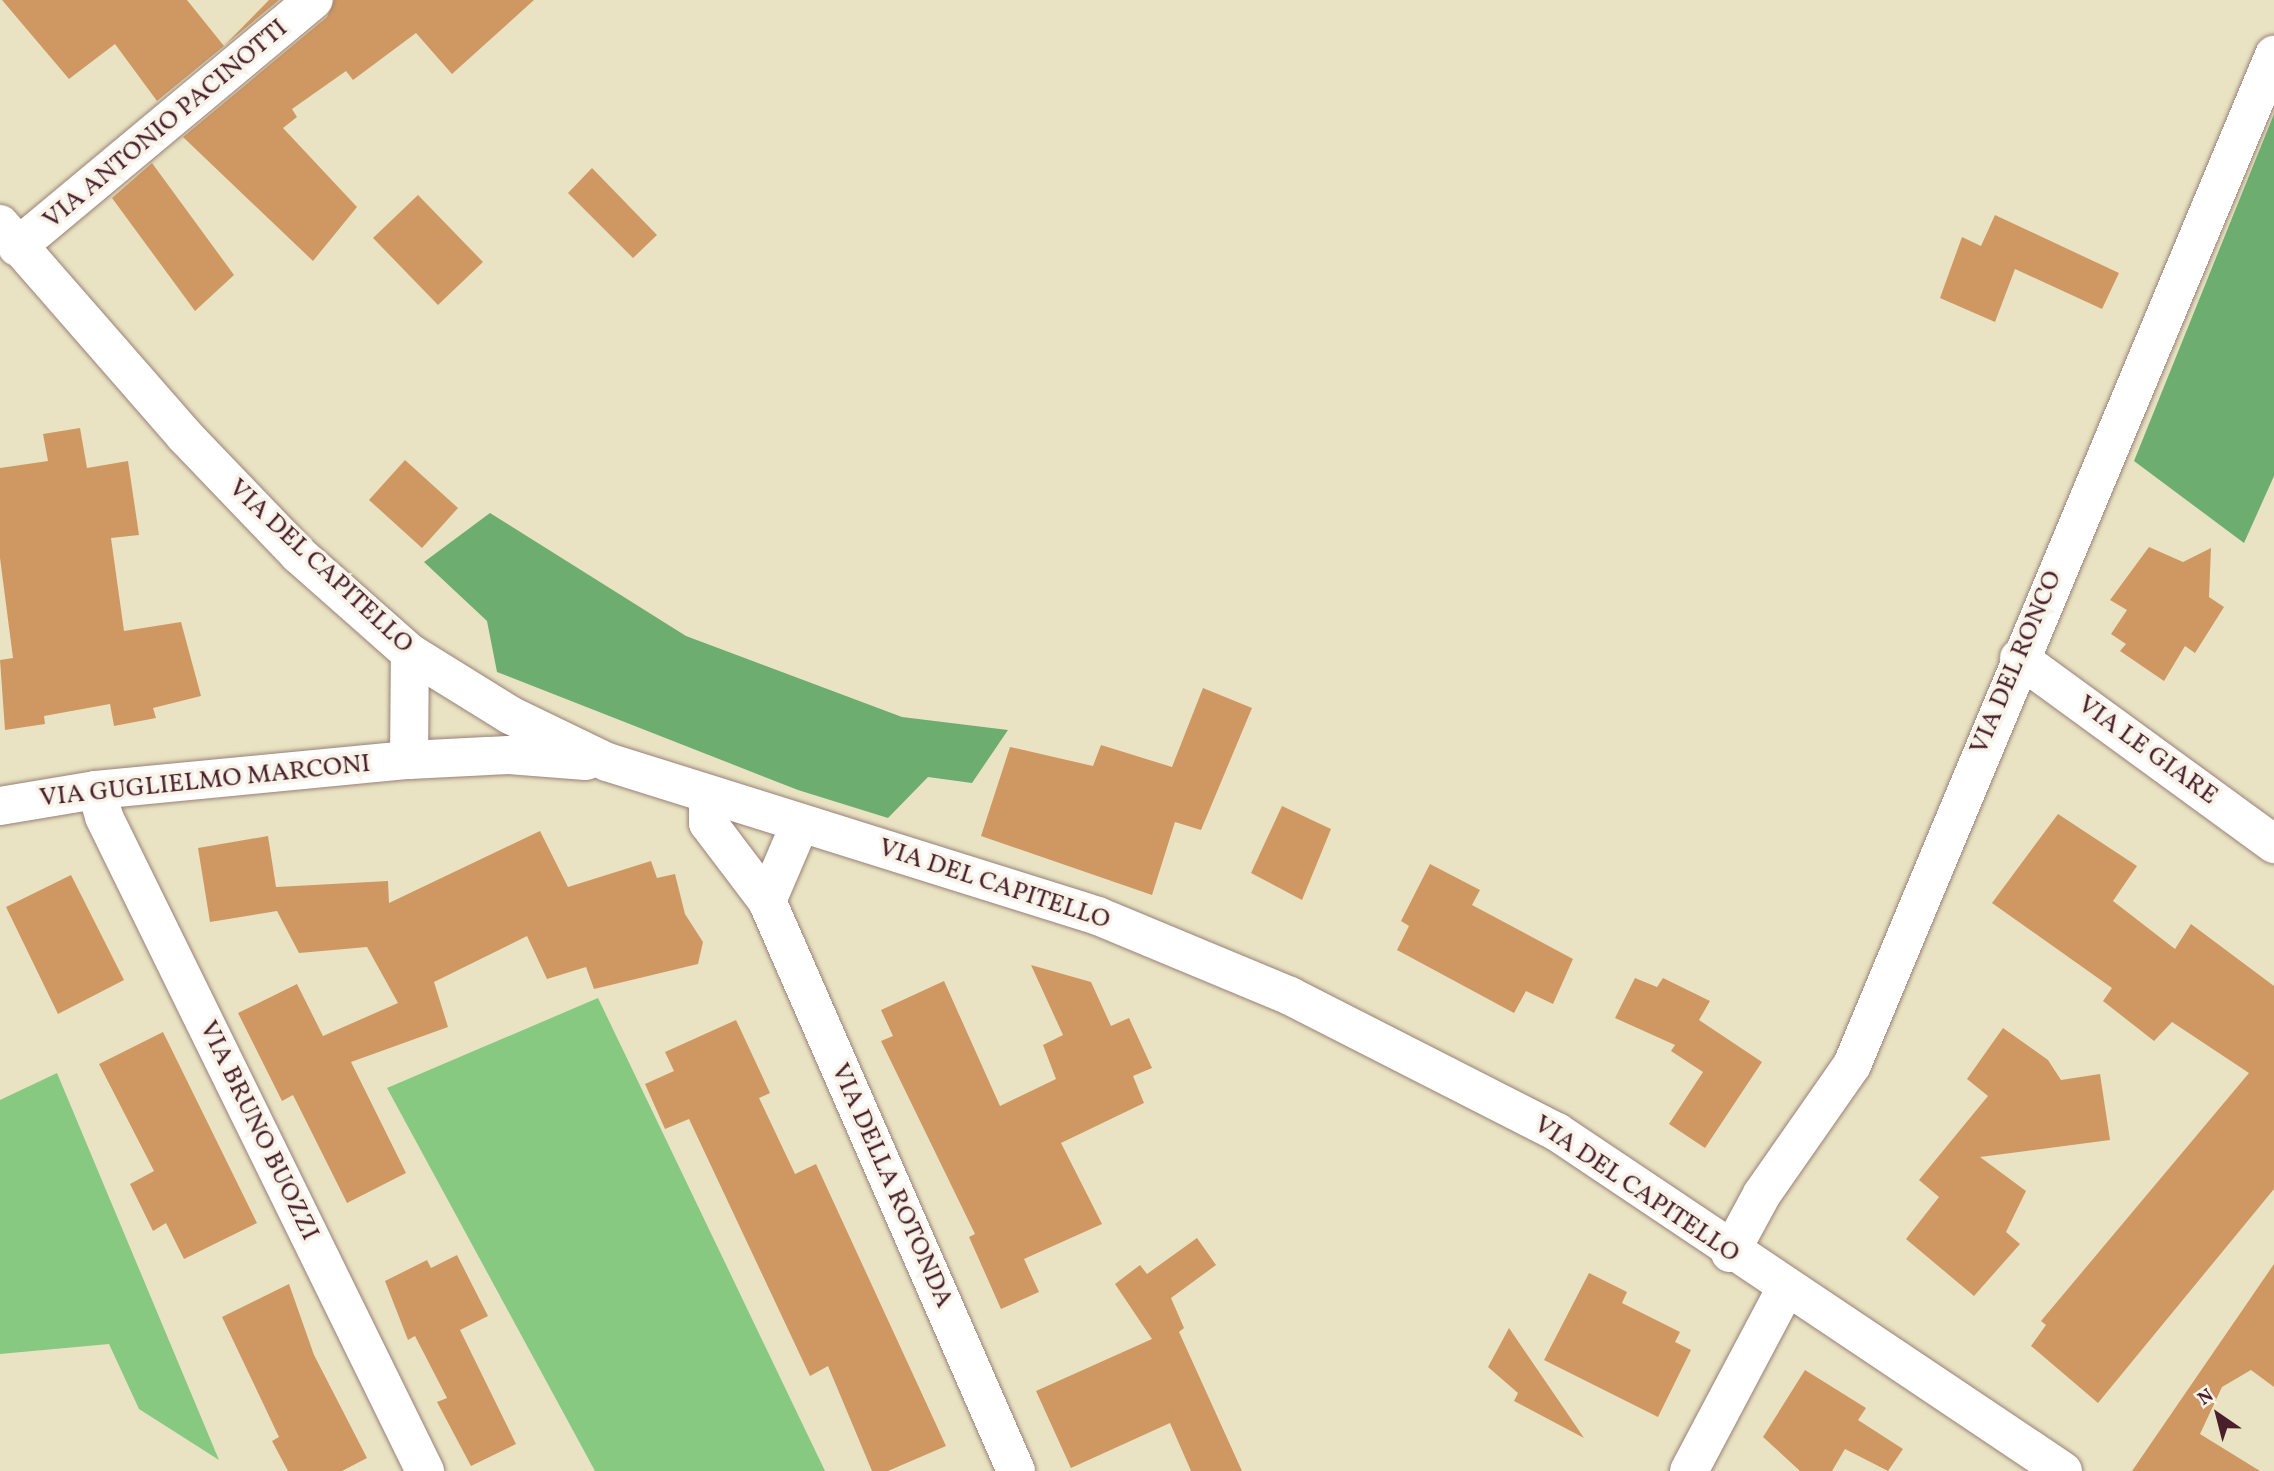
<!DOCTYPE html>
<html>
<head>
<meta charset="utf-8">
<style>
	body { margin:0 }
	#map { position:relative; width:2274px; height:1471px; overflow:hidden; background:#e9e3c3; font-family:Vollkorn,serif }
	div>[style] { position:absolute }
	[style*='--x'] { left:calc(var(--x)*1px); top:calc(var(--y)*1px); width:calc(var(--w)*1px); rotate:calc(var(--a)*1deg) }
	.green>* { inset:0; background:#87c981 }
	.forest>* { inset:0; background:#6dad6f }
	.building>* { inset:0; background:#cf9863 }
	.roads { filter:drop-shadow(0 0 2px #9a8177) drop-shadow(0 0 2px #9a8177) }
	.minor>* { height:38px; margin:-19px; padding:0 19px; transform-origin:19px; border-radius:19px; background:#fff }
	span { translate:-50% -50%; white-space:nowrap; text-align:center; line-height:1.15; -webkit-text-stroke:7px #f7f3e8; paint-order:stroke }
	.street-label { font-size:26px; color:#4a1f2b }
	.north { position:absolute; left:2183px; top:1380px; width:70px; height:70px; -webkit-text-stroke:5px #f7f3e8; paint-order:stroke; rotate:325deg; font-size:19px; font-weight:700; line-height:28px; text-align:center; color:#4a1f2b }
	.north::after { content:''; display:block; margin:auto; width:24px; height:32px; background:#4a1f2b; clip-path:polygon(50% 0,100% 100%,50% 72%,0 100%) }
</style>
</head>
<body>
<div id="map">
	<div class="green">
		<div style="clip-path:polygon(598px 998px,825px 1471px,595px 1471px,387px 1088px)"></div>
		<div style="clip-path:polygon(57px 1073px,219px 1460px,139px 1409px,109px 1344px,0 1354px,0 1100px)"></div>
	</div>
	<div class="forest">
		<div style="clip-path:polygon(2274px 114px,2274px 476px,2244px 543px,2134px 461px)"></div>
		<div style="clip-path:polygon(490px 513px,686px 636px,902px 717px,1008px 730px,972px 783px,928px 777px,888px 818px,798px 790px,497px 672px,487px 621px,424px 562px)"></div>
	</div>
	<div class="building">
		<div style="clip-path:polygon(2px 0,187px 0,224px 46px,157px 101px,115px 44px,69px 79px)"></div>
		<div style="clip-path:polygon(269px 0,279px 0,225px 45px)"></div>
		<div style="clip-path:polygon(334px 0,534px 0,452px 74px,416px 33px,353px 80px,346px 71px,292px 109px,297px 117px,283px 128px,357px 207px,313px 261px,183px 137px,327px 17px)"></div>
		<div style="clip-path:polygon(152px 163px,234px 275px,195px 311px,112px 198px)"></div>
		<div style="clip-path:polygon(592px 168px,657px 235px,633px 258px,568px 193px)"></div>
		<div style="clip-path:polygon(418px 195px,483px 262px,438px 305px,373px 238px)"></div>
		<div style="clip-path:polygon(1995px 215px,2119px 273px,2102px 309px,2015px 269px,1995px 322px,1940px 298px,1962px 237px,1981px 246px)"></div>
		<div style="clip-path:polygon(80px 428px,87px 468px,128px 461px,139px 535px,111px 538px,124px 631px,181px 622px,201px 696px,153px 708px,156px 718px,114px 726px,110px 704px,44px 716px,45px 724px,5px 730px,0 660px,13px 658px,0 558px,0 468px,48px 461px,43px 434px)"></div>
		<div style="clip-path:polygon(405px 460px,458px 508px,422px 548px,369px 500px)"></div>
		<div style="clip-path:polygon(2149px 547px,2183px 562px,2211px 548px,2209px 597px,2224px 607px,2195px 653px,2185px 646px,2164px 681px,2120px 651px,2126px 644px,2111px 634px,2127px 610px,2110px 600px)"></div>
		<div style="clip-path:polygon(1203px 688px,1252px 708px,1201px 830px,1175px 822px,1152px 895px,981px 836px,1010px 747px,1093px 766px,1101px 745px,1172px 767px)"></div>
		<div style="clip-path:polygon(1282px 806px,1331px 829px,1302px 900px,1251px 873px)"></div>
		<div style="clip-path:polygon(2058px 814px,2137px 866px,2113px 901px,2175px 949px,2191px 924px,2274px 986px,2274px 1189px,2098px 1403px,2031px 1346px,2046px 1325px,2041px 1321px,2249px 1073px,2172px 1022px,2154px 1041px,2103px 1001px,2112px 988px,1992px 903px)"></div>
		<div style="clip-path:polygon(540px 831px,568px 887px,651px 861px,657px 878px,675px 874px,685px 914px,703px 942px,698px 964px,594px 989px,586px 967px,547px 979px,527px 936px,434px 982px,448px 1027px,351px 1062px,406px 1173px,347px 1203px,293px 1095px,282px 1101px,238px 1013px,297px 984px,323px 1036px,398px 1003px,367px 947px,299px 953px,277px 911px,210px 922px,198px 848px,268px 836px,276px 887px,388px 881px,389px 903px)"></div>
		<div style="clip-path:polygon(1430px 864px,1480px 890px,1472px 905px,1573px 959px,1553px 1004px,1526px 991px,1514px 1013px,1397px 950px,1409px 926px,1401px 921px)"></div>
		<div style="clip-path:polygon(71px 875px,124px 980px,58px 1014px,6px 907px)"></div>
		<div style="clip-path:polygon(1031px 965px,1091px 982px,1111px 1026px,1129px 1018px,1152px 1068px,1133px 1076px,1144px 1103px,1061px 1143px,1102px 1224px,1024px 1259px,1039px 1292px,1001px 1309px,969px 1237px,975px 1234px,881px 1041px,893px 1036px,881px 1010px,944px 981px,1000px 1106px,1056px 1079px,1043px 1045px,1063px 1035px)"></div>
		<div style="clip-path:polygon(1635px 978px,1657px 987px,1663px 978px,1710px 1001px,1699px 1020px,1762px 1062px,1705px 1148px,1669px 1124px,1703px 1072px,1671px 1051px,1675px 1045px,1615px 1018px)"></div>
		<div style="clip-path:polygon(736px 1020px,770px 1093px,759px 1098px,795px 1174px,816px 1164px,946px 1446px,888px 1471px,872px 1471px,828px 1366px,810px 1376px,689px 1119px,665px 1129px,645px 1084px,674px 1071px,665px 1052px)"></div>
		<div style="clip-path:polygon(2003px 1028px,2048px 1060px,2061px 1080px,2100px 1074px,2110px 1140px,1980px 1157px,2026px 1191px,2006px 1232px,2020px 1244px,1974px 1296px,1906px 1239px,1939px 1197px,1919px 1180px,1988px 1096px,1967px 1079px)"></div>
		<div style="clip-path:polygon(163px 1032px,257px 1223px,184px 1259px,166px 1223px,153px 1231px,130px 1184px,154px 1171px,99px 1064px)"></div>
		<div style="clip-path:polygon(1197px 1238px,1216px 1265px,1171px 1298px,1184px 1328px,1179px 1332px,1242px 1471px,1191px 1471px,1170px 1423px,1071px 1468px,1036px 1391px,1152px 1339px,1115px 1284px,1140px 1265px,1147px 1274px)"></div>
		<div style="clip-path:polygon(457px 1255px,488px 1316px,460px 1330px,516px 1444px,471px 1466px,437px 1402px,447px 1398px,415px 1336px,408px 1340px,385px 1281px,427px 1260px,431px 1268px)"></div>
		<div style="clip-path:polygon(2274px 1264px,2274px 1387px,2251px 1370px,2222px 1387px,2200px 1434px,2260px 1471px,2132px 1471px)"></div>
		<div style="clip-path:polygon(1589px 1273px,1627px 1292px,1622px 1303px,1680px 1332px,1675px 1342px,1691px 1350px,1658px 1417px,1544px 1360px)"></div>
		<div style="clip-path:polygon(289px 1284px,314px 1355px,367px 1458px,342px 1471px,288px 1471px,272px 1441px,279px 1437px,222px 1317px)"></div>
		<div style="clip-path:polygon(1509px 1328px,1565px 1410px,1584px 1438px,1514px 1401px,1518px 1393px,1488px 1367px)"></div>
		<div style="clip-path:polygon(1805px 1370px,1866px 1408px,1858px 1420px,1903px 1449px,1888px 1471px,1845px 1449px,1832px 1471px,1800px 1471px,1763px 1437px)"></div>
	</div>
	<div class="roads">
		<div class="minor">
			<div style="--x:0;--y:224;--w:280;--a:48.9"></div>
			<div style="--x:184;--y:435;--w:165;--a:46.2"></div>
			<div style="--x:298;--y:554;--w:149;--a:41.5"></div>
			<div style="--x:410;--y:653;--w:118;--a:31.8"></div>
			<div style="--x:510;--y:715;--w:108;--a:25.9"></div>
			<div style="--x:607;--y:762;--w:515;--a:17.41"></div>
			<div style="--x:1098;--y:916;--w:208;--a:22.6"></div>
			<div style="--x:1290;--y:996;--w:300;--a:27"></div>
			<div style="--x:1557;--y:1132;--w:609;--a:33.82"></div>
			<div style="--x:17;--y:247;--w:386;--a:-39.8"></div>
			<div style="--x:2019;--y:658;--w:316;--a:36.1"></div>
			<div style="--x:409;--y:760;--w:107;--a:-89.5"></div>
			<div style="--x:96;--y:790;--w:28;--a:73"></div>
			<div style="--x:104;--y:817;--w:729;--a:63.86"></div>
			<div style="--x:708;--y:795;--w:28;--a:90"></div>
			<div style="--x:708;--y:823;--w:98;--a:52.9"></div>
			<div style="--x:767;--y:901;--w:622;--a:66.4"></div>
			<div style="--x:0;--y:806;--w:97;--a:-9.5"></div>
			<div style="--x:96;--y:790;--w:314;--a:-5.5"></div>
			<div style="--x:409;--y:760;--w:100;--a:-2.9"></div>
			<div style="--x:509;--y:755;--w:77;--a:4.5"></div>
			<div style="--x:767;--y:901;--w:84;--a:-66.8"></div>
			<div style="--x:1730;--y:1253;--w:67;--a:-61.5"></div>
			<div style="--x:1762;--y:1194;--w:157;--a:-55.1"></div>
			<div style="--x:1852;--y:1065;--w:1095;--a:-67.32"></div>
			<div style="--x:1689;--y:1471;--w:205;--a:-62.1"></div>
		</div>
	</div>
	<div class="street-label">
		<span style="left:166px;top:125px;rotate:-40deg">VIA ANTONIO PACINOTTI</span>
		<span style="left:320px;top:567px;rotate:43deg">VIA DEL CAPITELLO</span>
		<span style="left:2017px;top:663px;rotate:-67deg">VIA DEL RONCO</span>
		<span style="left:2147px;top:751px;rotate:36deg">VIA LE GIARE</span>
		<span style="left:205px;top:782px;rotate:-6deg">VIA GUGLIELMO MARCONI</span>
		<span style="left:994px;top:885px;rotate:18deg">VIA DEL CAPITELLO</span>
		<span style="left:258px;top:1131px;rotate:64deg">VIA BRUNO BUOZZI</span>
		<span style="left:891px;top:1186px;rotate:66deg">VIA DELLA ROTONDA</span>
		<span style="left:1636px;top:1190px;rotate:34deg">VIA DEL CAPITELLO</span>
	</div>
	<div class="north">N</div>
</div>
</body>
</html>
